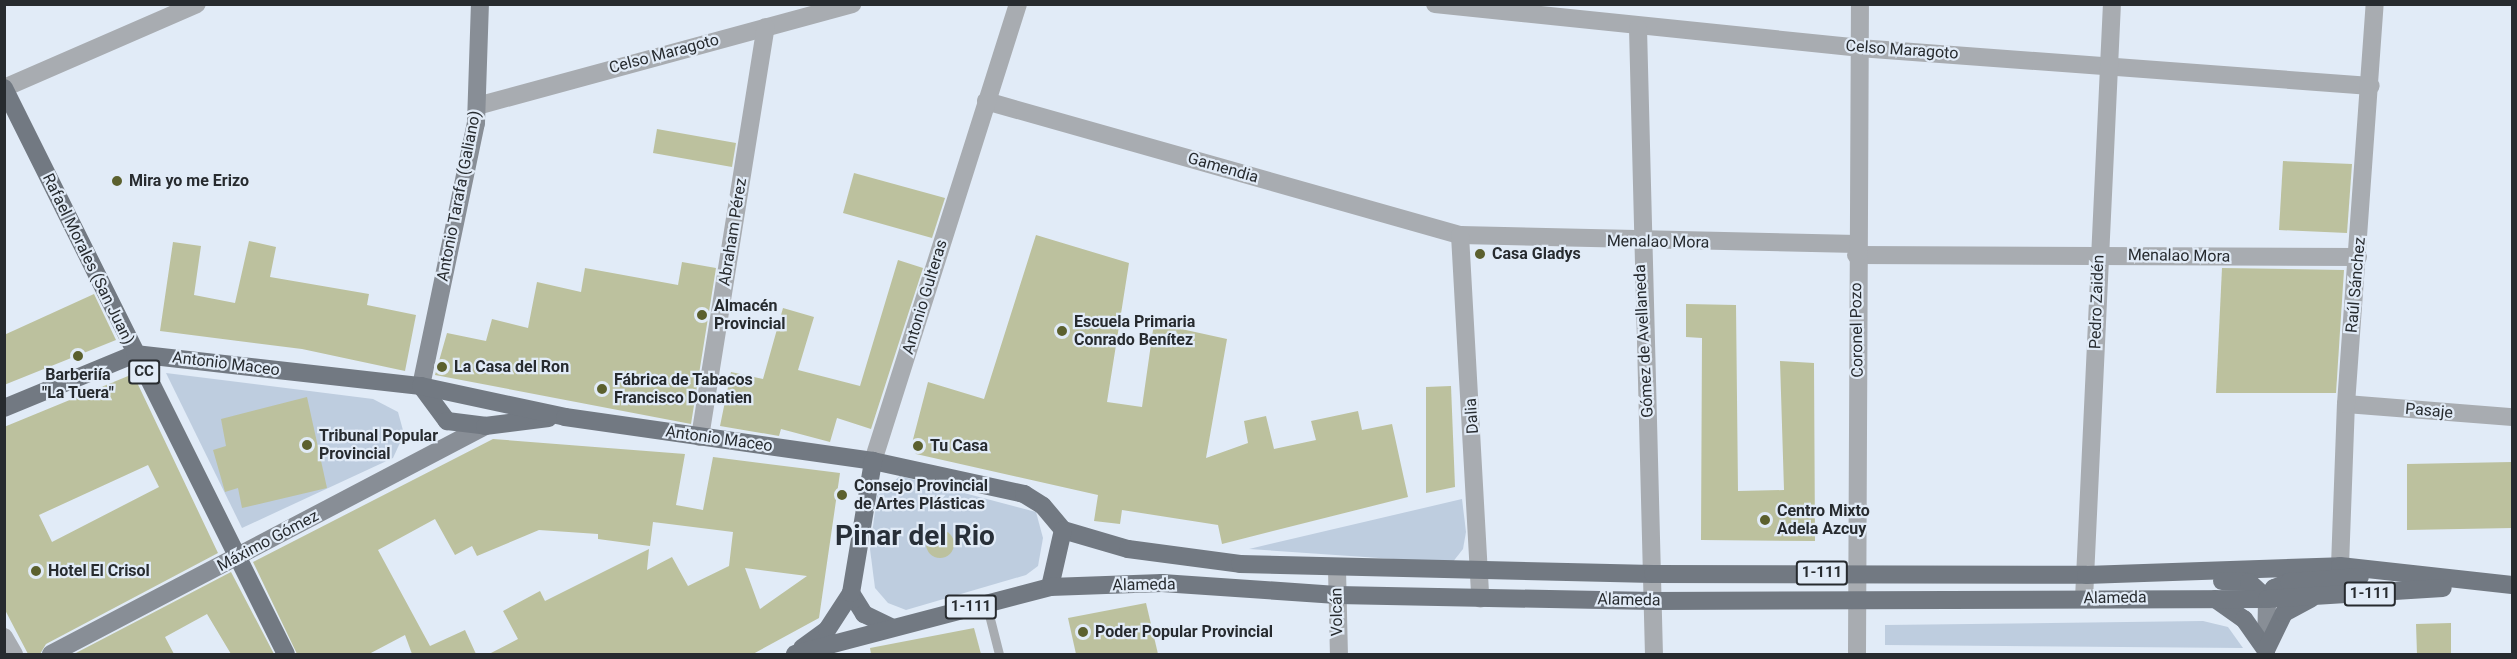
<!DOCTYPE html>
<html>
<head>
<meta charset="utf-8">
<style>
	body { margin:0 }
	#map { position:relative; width:2517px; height:659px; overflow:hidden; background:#e1ebf7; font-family:Roboto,sans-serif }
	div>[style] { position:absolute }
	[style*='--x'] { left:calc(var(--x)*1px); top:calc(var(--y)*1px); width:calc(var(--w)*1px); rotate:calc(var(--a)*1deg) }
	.green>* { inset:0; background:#becddf }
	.building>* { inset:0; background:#bcc19e }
	.round { border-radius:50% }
	.service>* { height:9px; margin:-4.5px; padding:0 4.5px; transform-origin:4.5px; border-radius:4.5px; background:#a8acb1 }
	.minor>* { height:18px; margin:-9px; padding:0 9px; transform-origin:9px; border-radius:9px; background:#a8acb1 }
	.tertiary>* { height:18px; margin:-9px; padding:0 9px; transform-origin:9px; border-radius:9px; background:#a8acb1 }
	.secondary>* { height:18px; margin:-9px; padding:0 9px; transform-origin:9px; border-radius:9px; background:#888e96 }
	.primary>* { height:18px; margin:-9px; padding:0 9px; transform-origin:9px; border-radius:9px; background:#727982 }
	.dots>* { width:16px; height:16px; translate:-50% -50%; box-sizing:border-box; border:3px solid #e1ebf7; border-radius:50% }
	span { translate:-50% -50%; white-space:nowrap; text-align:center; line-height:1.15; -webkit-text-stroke:4.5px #e1ebf7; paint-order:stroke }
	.shield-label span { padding:2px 4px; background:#e1ebf7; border:2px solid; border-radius:4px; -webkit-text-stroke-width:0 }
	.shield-label { font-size:15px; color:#272b2f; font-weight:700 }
	.street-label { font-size:16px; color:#272b2f }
	.poi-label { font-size:16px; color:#272b2f; font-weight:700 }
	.left { translate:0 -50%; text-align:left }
	.town-label { font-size:28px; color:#282f38; font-weight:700 }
	.frame { position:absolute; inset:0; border:6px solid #272b2f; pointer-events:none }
</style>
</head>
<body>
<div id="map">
	<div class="green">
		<div style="clip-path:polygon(166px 373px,373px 399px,398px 412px,404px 434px,393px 458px,242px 528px)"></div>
		<div style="clip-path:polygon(900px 476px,1036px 512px,1043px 538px,1038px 566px,1026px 575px,906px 610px,888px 603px,875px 588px,870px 549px,877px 496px)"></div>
		<div style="clip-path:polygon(1462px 499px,1466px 532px,1463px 549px,1452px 563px,1249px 549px)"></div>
		<div style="clip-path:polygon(2203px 621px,2228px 627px,2243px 648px,1885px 645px,1885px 625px)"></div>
	</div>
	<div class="building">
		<div style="clip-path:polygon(657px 129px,736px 143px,732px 167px,653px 153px)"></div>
		<div style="clip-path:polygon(2283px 161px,2352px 164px,2347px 233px,2279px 230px)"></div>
		<div style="clip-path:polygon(854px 173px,945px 198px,932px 238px,843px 213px)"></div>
		<div style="clip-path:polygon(1036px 235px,1129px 263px,1107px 402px,1142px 407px,1154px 323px,1227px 339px,1206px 458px,1248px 443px,1244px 421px,1266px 416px,1274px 449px,1316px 440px,1311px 421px,1358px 411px,1362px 430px,1392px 424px,1408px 497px,1222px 544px,1218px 525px,1122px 510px,1120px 524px,1094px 521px,1098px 495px,916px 454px,911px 447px,928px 382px,984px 399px)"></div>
		<div style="clip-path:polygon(249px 241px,276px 247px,270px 277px,369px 294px,367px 305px,416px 315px,405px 371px,302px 349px,160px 331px,173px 242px,201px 246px,194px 295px,235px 303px)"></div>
		<div style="clip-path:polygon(898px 260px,923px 268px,871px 429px,837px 418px,830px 442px,781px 429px,779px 436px,720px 426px,731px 372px,763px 379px,783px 308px,814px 317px,798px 370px,860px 386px)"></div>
		<div style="clip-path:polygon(682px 262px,716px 268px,691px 424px,435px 375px,447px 333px,486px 341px,492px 319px,528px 328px,537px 282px,581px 292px,585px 268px,678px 285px)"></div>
		<div style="clip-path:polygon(2222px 268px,2344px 270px,2336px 393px,2216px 393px)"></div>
		<div style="clip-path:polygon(94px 294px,116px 340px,4px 385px,4px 335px)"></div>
		<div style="clip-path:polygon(1686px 304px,1736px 305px,1738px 491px,1784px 490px,1780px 361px,1814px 363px,1815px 541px,1701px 540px,1702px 338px,1686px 337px)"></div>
		<div style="clip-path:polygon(evenodd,133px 374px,218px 553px,46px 644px,40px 654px,28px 654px,4px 608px,4px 427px,133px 374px,148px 465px,159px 487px,52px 542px,39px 515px,148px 465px)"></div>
		<div style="clip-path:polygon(1451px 386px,1455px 487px,1426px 493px,1426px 387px)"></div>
		<div style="clip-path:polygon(307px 397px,327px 488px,242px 508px,238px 488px,225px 492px,213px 450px,226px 446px,221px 419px)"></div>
		<div style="clip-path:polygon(evenodd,493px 439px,685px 454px,676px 505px,703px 510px,713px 457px,840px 473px,819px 618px,753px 654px,489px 654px,518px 639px,503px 611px,540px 591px,545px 601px,649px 549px,647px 570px,672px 557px,688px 586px,729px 566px,733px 532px,653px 522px,650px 546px,598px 539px,598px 534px,539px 530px,477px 556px,472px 546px,455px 555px,435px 519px,378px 550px,430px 646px,465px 630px,476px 654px,412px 654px,405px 635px,369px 654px,297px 654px,253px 562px,493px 439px,745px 568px,807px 576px,760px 609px,745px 568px)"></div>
		<div style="clip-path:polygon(2512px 462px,2512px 528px,2407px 530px,2407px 464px)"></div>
		<div class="round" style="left:926px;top:530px;width:28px;height:28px"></div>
		<div style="clip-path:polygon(231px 572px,274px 654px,231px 654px,207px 614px,165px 637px,174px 654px,74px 654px)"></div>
		<div style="clip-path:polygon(1146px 603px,1158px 654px,1076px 654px,1068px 618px)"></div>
		<div style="clip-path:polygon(2451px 623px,2451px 654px,2417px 654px,2416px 624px)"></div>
		<div style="clip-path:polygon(974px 628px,981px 654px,871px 654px,870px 648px)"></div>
	</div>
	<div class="service">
		<div style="--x:986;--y:603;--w:53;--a:75.7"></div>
	</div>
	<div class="minor">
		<div style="--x:1435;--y:4;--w:426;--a:5.9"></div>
		<div style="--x:1859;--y:48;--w:513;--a:4.24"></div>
		<div style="--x:1638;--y:28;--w:626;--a:88.54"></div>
		<div style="--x:986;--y:101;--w:493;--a:15.8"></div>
		<div style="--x:1460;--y:235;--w:397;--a:1.3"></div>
		<div style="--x:477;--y:106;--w:389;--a:-15.2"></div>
		<div style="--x:1460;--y:235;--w:364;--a:86.8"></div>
		<div style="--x:1856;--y:255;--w:502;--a:0.23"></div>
		<div style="--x:2346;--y:404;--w:167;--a:4.5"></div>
		<div style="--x:700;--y:437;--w:415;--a:-80.9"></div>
		<div style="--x:873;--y:461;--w:479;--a:-72.4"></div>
		<div style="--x:2340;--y:566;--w:162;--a:-87.9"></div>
		<div style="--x:2346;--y:404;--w:401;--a:-85.9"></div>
		<div style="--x:1337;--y:569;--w:85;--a:88.7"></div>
		<div style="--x:2084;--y:599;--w:596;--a:-87.31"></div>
		<div style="--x:4;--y:637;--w:20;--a:60"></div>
		<div style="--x:1857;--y:654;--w:650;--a:-89.74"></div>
	</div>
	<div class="tertiary">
		<div style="--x:4;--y:88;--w:210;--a:-23.5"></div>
	</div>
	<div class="secondary">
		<div style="--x:421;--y:386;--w:269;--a:-78.2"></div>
		<div style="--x:476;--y:123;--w:119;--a:-88.1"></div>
		<div style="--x:2266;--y:653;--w:54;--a:-88.9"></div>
		<div style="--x:51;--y:654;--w:490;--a:-27.7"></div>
	</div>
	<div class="primary">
		<div style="--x:4;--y:88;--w:632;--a:63.52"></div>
		<div style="--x:421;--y:386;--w:44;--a:53.4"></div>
		<div style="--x:447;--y:421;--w:38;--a:7"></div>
		<div style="--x:485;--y:426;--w:64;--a:-7.2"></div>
		<div style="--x:4;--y:408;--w:142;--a:-22.4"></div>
		<div style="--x:135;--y:354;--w:288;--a:6.4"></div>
		<div style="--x:421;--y:386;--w:147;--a:12.1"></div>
		<div style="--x:565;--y:417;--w:311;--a:8.1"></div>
		<div style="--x:873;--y:461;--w:155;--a:12.3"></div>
		<div style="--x:1024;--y:494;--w:22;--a:32"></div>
		<div style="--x:1043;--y:506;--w:31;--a:50"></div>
		<div style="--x:1063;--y:530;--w:68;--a:16.3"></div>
		<div style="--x:1128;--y:549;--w:113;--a:7.6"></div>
		<div style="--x:1240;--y:564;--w:413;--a:1.4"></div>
		<div style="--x:1653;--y:574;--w:433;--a:0.1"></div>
		<div style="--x:2086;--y:575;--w:254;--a:-2"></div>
		<div style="--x:2340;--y:566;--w:173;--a:6.3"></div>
		<div style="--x:2222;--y:581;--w:27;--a:2"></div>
		<div style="--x:2249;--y:582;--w:25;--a:43"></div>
		<div style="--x:1050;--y:587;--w:58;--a:-77.2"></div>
		<div style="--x:851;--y:593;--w:25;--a:58"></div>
		<div style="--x:864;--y:614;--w:30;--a:26"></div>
		<div style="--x:2215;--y:599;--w:35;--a:35"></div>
		<div style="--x:2244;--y:619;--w:38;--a:55"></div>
		<div style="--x:2267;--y:599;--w:13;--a:-58"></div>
		<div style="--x:2274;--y:588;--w:16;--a:-22"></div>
		<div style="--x:2289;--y:582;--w:71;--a:-4"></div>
		<div style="--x:802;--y:648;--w:31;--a:-36"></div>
		<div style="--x:827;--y:630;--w:44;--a:-57"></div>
		<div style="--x:851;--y:593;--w:134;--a:-80.5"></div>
		<div style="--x:2266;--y:650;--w:41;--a:-64.1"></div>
		<div style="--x:2284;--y:613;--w:30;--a:-28"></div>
		<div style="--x:795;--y:654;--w:264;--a:-14.7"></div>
		<div style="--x:1050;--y:587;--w:112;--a:-2"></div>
		<div style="--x:1162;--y:583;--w:175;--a:3.9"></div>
		<div style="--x:1337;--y:595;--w:316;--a:1.1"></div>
		<div style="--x:1653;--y:601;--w:614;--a:-0.19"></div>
		<div style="--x:2267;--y:599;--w:176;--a:-3.6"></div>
	</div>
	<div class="dots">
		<div style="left:117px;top:181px;background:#5b602e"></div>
		<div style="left:1480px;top:254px;background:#5b602e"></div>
		<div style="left:702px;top:315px;background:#5b602e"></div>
		<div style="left:1062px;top:331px;background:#5b602e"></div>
		<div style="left:78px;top:356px;background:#5b602e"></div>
		<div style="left:442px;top:367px;background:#5b602e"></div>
		<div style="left:602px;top:389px;background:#5b602e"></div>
		<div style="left:307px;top:445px;background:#5b602e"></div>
		<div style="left:918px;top:446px;background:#5b602e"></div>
		<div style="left:842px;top:495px;background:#5b602e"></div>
		<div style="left:1765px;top:520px;background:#5b602e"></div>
		<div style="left:36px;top:571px;background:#5b602e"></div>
		<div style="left:1083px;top:632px;background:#5b602e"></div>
	</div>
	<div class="shield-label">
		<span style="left:144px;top:372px">CC</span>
		<span style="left:1822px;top:573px">1-111</span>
		<span style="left:2370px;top:594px">1-111</span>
		<span style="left:971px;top:607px">1-111</span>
	</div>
	<div class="street-label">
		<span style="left:1902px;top:50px;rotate:4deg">Celso Maragoto</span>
		<span style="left:664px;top:54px;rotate:-15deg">Celso Maragoto</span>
		<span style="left:1223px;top:168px;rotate:16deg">Gamendia</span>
		<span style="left:459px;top:196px;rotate:-79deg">Antonio Tarafa (Galiano)</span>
		<span style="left:733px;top:232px;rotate:-81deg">Abraham Pérez</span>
		<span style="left:1658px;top:242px;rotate:1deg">Menalao Mora</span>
		<span style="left:2179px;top:256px;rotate:1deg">Menalao Mora</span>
		<span style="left:88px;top:259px;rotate:64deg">Rafael Morales (San Juan)</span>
		<span style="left:2356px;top:285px;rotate:-85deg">Raúl Sánchez</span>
		<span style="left:925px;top:297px;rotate:-73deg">Antonio Gulteras</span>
		<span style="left:2097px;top:302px;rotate:-88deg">Pedro Zaidén</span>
		<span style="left:1857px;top:330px;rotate:-91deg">Coronel Pozo</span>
		<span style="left:1644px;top:341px;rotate:-93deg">Gómez de Avellaneda</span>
		<span style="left:226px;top:364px;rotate:7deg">Antonio Maceo</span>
		<span style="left:2429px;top:411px;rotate:5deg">Pasaje</span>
		<span style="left:1472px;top:416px;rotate:-94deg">Dalia</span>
		<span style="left:719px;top:439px;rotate:8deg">Antonio Maceo</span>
		<span style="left:268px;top:541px;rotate:-28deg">Máximo Gómez</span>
		<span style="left:1144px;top:585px;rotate:-1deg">Alameda</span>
		<span style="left:2115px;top:598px;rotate:-1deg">Alameda</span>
		<span style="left:1629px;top:600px;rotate:1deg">Alameda</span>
		<span style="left:1337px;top:612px;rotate:-91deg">Volcán</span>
	</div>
	<div class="poi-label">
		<span class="left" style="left:129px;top:181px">Mira yo me Erizo</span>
		<span class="left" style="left:1492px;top:254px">Casa Gladys</span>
		<span class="left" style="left:714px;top:315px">Almacén<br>Provincial</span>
		<span class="left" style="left:1074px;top:331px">Escuela Primaria<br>Conrado Benítez</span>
		<span class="left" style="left:454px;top:367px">La Casa del Ron</span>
		<span style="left:78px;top:384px">Barberiía<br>"La Tuera"</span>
		<span class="left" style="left:614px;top:389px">Fábrica de Tabacos<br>Francisco Donatien</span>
		<span class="left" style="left:319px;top:445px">Tribunal Popular<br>Provincial</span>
		<span class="left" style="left:930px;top:446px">Tu Casa</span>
		<span class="left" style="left:854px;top:495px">Consejo Provincial<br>de Artes Plásticas</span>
		<span class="left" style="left:1777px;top:520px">Centro Mixto<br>Adela Azcuy</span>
		<span class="left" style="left:48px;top:571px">Hotel El Crisol</span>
		<span class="left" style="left:1095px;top:632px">Poder Popular Provincial</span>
	</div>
	<div class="town-label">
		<span style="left:915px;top:536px">Pinar del Rio</span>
	</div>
	<div class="frame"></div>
</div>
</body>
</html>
